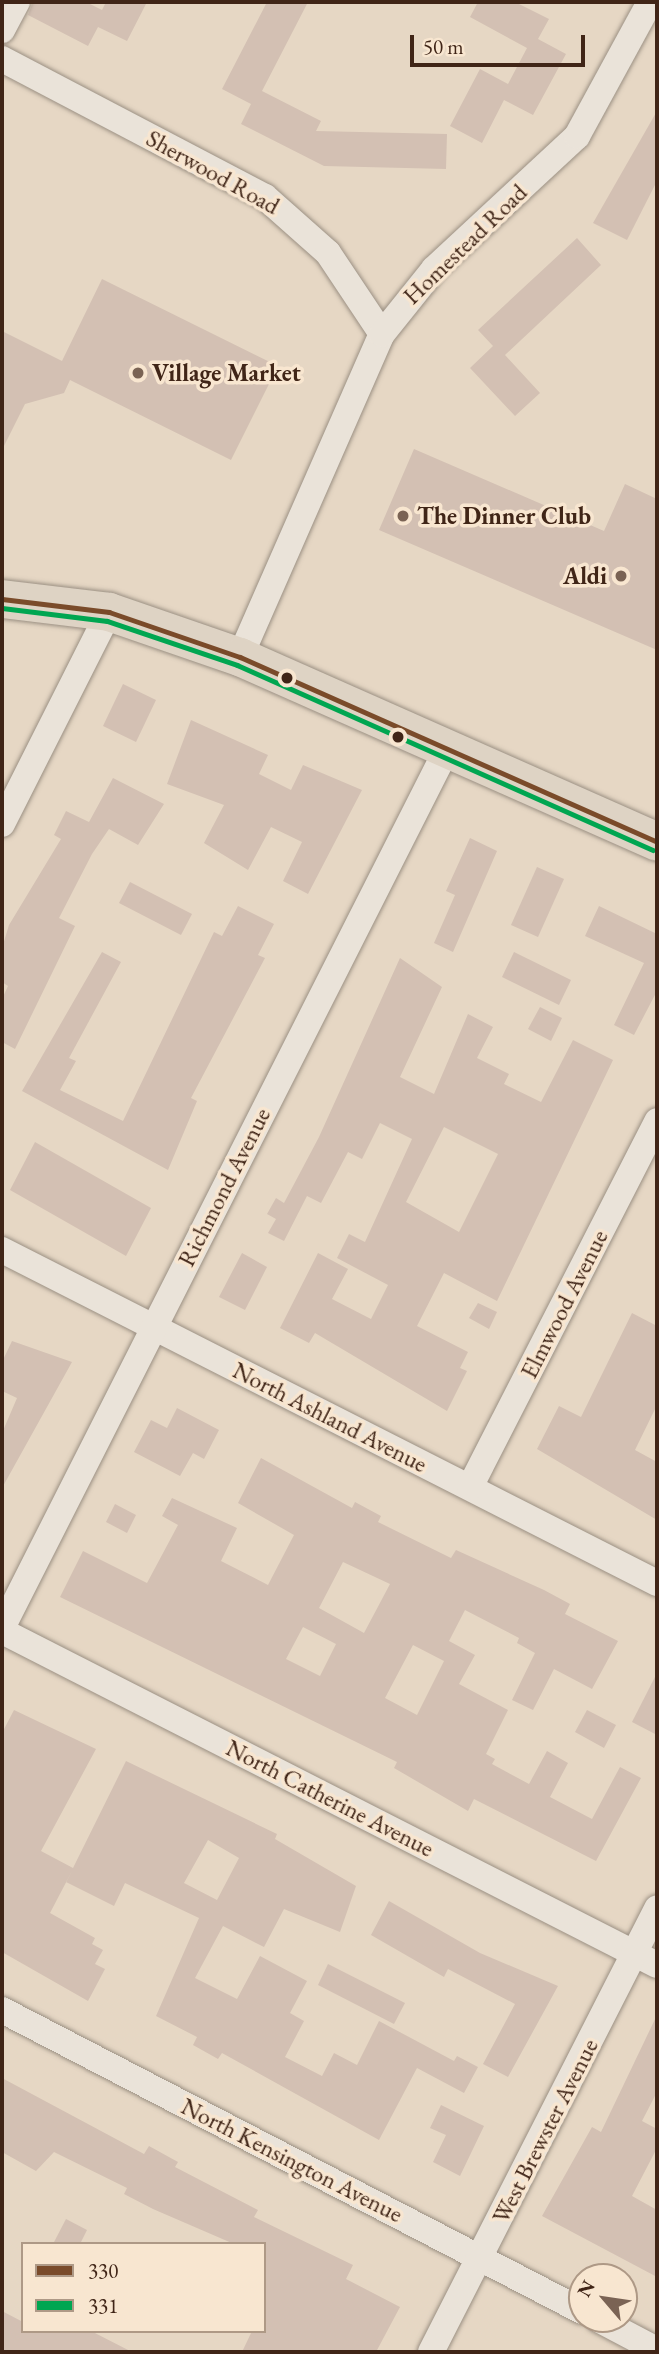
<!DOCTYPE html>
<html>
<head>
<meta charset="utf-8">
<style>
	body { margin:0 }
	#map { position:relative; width:659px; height:2354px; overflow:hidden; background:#e6d7c4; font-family:"EB Garamond",serif }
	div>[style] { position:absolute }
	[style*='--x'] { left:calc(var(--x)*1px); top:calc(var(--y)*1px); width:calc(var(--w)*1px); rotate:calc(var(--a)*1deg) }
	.building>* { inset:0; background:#d3c0b3 }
	.roads { filter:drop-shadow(0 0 2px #9b9083) drop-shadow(0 0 2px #9b9083) }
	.street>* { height:26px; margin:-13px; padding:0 13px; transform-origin:13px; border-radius:13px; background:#eae3d9 }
	.primary>* { height:38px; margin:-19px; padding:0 19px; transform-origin:19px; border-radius:19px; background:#ded3c4 }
	.bus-1>* { height:5px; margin:-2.5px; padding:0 2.5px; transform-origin:2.5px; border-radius:2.5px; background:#7a4b2a }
	.bus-2>* { height:5px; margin:-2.5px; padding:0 2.5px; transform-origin:2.5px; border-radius:2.5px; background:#00a651 }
	.dots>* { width:19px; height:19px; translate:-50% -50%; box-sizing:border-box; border:4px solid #f8e6d0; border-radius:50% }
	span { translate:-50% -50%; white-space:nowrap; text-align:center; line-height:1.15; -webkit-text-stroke:7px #f8e6d0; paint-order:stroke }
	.street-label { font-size:24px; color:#402517 }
	.poi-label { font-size:24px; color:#402517; font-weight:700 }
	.left { translate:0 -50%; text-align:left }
	.right { translate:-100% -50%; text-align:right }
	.frame { position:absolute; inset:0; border:4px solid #402517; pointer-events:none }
	.legend { position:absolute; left:21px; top:2242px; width:245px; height:91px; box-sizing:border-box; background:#f8e6d0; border:2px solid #ae9986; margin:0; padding:9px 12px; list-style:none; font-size:21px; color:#402517 }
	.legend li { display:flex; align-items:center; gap:14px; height:35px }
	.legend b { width:35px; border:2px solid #ae9986 }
	.north { position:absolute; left:568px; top:2263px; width:70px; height:70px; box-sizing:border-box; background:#f8e6d0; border:2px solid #ae9986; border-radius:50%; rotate:299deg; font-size:19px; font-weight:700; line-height:28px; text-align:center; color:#402517 }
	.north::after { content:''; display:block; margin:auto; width:24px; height:32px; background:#7a6354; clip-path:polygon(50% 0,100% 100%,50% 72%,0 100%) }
	.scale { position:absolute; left:410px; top:35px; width:175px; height:32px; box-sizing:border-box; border:4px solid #402517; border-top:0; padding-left:9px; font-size:21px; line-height:24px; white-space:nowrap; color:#402517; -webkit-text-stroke:5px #f8e6d0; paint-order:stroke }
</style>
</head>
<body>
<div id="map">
	<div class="building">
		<div style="clip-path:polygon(33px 2px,86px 2px,102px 10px,106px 2px,147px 2px,127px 41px,98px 27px,88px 46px,28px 15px)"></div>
		<div style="clip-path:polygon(267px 2px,308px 2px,262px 91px,321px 121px,316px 131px,447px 134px,446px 169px,324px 166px,241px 124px,251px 104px,222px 89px)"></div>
		<div style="clip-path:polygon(478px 2px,515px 2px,549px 19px,538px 39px,566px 54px,533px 115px,504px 100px,482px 143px,450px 126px,480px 69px,508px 84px,527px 48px,470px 17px)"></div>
		<div style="clip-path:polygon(657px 111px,657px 181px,627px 240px,593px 223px)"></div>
		<div style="clip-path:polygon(577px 238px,601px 265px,505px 355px,540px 393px,515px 416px,470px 368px,493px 346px,478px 330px)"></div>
		<div style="clip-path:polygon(102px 279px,278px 366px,231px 460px,70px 380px,64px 393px,25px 404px,2px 450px,2px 331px,62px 361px)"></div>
		<div style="clip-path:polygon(414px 449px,604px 531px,625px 484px,657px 499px,657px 650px,379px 530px)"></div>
		<div style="clip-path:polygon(123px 684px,156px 700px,136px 742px,103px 726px)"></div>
		<div style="clip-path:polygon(191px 720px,268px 755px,259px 774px,291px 790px,303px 765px,362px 790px,308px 894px,283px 881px,302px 842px,271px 827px,248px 870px,204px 843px,224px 805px,167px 784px)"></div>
		<div style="clip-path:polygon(113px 778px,164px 804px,138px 845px,109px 829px,92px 854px,59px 918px,75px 926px,15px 1049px,2px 1042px,2px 999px,8px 986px,2px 982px,2px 948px,9px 925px,61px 839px,54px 835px,66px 811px,89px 822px)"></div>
		<div style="clip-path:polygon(470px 838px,497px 851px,453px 952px,434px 943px,455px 895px,446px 891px)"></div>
		<div style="clip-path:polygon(537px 867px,564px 879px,538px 937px,511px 925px)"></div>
		<div style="clip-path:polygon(130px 882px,192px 914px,181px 935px,119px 903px)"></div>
		<div style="clip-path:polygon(238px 906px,274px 924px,258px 955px,265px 958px,191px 1098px,197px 1101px,168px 1170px,22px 1091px,102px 952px,121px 962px,69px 1058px,76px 1061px,60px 1090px,123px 1121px,214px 932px,222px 936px)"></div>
		<div style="clip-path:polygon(599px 906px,657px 934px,657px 991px,634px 1035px,614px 1025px,644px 963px,585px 936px)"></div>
		<div style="clip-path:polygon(514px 952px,571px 980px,559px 1005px,502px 977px)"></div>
		<div style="clip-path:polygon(evenodd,400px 958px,442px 987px,400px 1077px,434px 1094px,468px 1014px,493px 1027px,477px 1058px,509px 1074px,504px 1084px,541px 1102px,573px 1040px,613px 1060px,497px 1301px,444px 1273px,417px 1326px,468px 1352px,460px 1368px,467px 1371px,447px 1411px,315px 1333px,309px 1343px,280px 1328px,318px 1253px,348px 1269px,332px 1299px,371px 1319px,388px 1285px,337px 1258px,349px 1234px,365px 1242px,412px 1139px,380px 1123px,362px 1159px,348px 1152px,321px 1203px,307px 1196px,284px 1241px,268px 1233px,276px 1219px,267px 1214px,276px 1198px,284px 1203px,319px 1137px,400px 958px,444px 1127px,498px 1154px,459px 1232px,406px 1202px,444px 1127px)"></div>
		<div style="clip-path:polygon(540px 1007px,562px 1018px,551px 1041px,528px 1029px)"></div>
		<div style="clip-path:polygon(35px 1142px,151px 1208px,126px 1256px,10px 1190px)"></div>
		<div style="clip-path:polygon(242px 1253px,267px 1267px,245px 1310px,219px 1297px)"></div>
		<div style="clip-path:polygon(478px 1303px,497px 1312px,489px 1329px,469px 1318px)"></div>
		<div style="clip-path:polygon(632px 1313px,657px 1326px,657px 1405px,635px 1450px,657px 1462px,657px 1520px,537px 1449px,559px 1406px,581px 1417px)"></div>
		<div style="clip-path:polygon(12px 1341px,72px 1362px,2px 1488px,2px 1433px,17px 1398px,2px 1391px,2px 1362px)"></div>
		<div style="clip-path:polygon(177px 1408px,219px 1430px,204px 1459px,193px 1453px,180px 1476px,134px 1452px,151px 1420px,167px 1428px)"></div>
		<div style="clip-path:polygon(evenodd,261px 1458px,352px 1508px,355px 1502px,381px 1516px,378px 1522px,451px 1558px,456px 1550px,544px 1590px,570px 1604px,565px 1614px,618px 1641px,592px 1689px,554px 1669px,533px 1710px,512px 1700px,535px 1653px,517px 1643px,519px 1638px,465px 1610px,449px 1641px,475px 1655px,459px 1684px,508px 1710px,486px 1754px,495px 1759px,492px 1764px,529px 1784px,547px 1751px,568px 1763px,550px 1797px,592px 1819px,620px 1767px,641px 1778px,596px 1861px,474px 1799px,468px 1811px,394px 1768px,397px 1762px,60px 1597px,83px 1551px,147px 1583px,178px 1525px,162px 1516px,172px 1498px,237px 1528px,221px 1561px,268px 1585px,294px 1535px,238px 1503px,261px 1458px,343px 1562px,390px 1584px,364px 1633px,319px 1608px,343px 1562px,261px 1458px,303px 1627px,336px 1644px,320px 1676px,286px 1659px,303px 1627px,261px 1458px,413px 1645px,444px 1661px,417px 1715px,385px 1698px,413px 1645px)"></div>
		<div style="clip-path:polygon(115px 1504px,136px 1515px,127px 1533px,106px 1522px)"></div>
		<div style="clip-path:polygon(657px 1673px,657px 1735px,632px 1722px)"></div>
		<div style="clip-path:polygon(evenodd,14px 1710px,96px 1749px,41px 1851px,73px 1868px,126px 1761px,277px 1834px,275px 1839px,356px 1886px,340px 1932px,284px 1909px,264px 1947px,223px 1926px,195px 1978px,237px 1999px,260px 1956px,307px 1981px,290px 2013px,304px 2021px,285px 2057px,322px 2076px,334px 2053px,357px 2065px,379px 2021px,454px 2061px,457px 2056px,478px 2067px,464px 2093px,417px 2068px,379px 2140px,222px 2053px,218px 2059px,193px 2045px,197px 2037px,156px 2016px,199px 1918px,125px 1883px,114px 1906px,66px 1882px,72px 1871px,50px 1913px,95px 1938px,92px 1944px,103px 1950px,95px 1964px,105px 1969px,88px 2001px,2px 1952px,2px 1733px,14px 1710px,208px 1840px,239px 1858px,217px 1900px,184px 1883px,208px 1840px)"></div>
		<div style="clip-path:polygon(587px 1710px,616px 1725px,604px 1748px,575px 1732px)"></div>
		<div style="clip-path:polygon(389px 1901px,480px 1953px,558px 1986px,508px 2077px,483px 2064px,515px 2004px,448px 1969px,444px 1977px,371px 1935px)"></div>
		<div style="clip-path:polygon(328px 1964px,405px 2003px,394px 2024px,318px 1985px)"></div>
		<div style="clip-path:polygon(657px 2015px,657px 2092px,642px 2121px,657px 2129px,657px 2148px,632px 2196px,657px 2210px,657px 2277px,542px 2216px,592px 2127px,601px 2132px)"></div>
		<div style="clip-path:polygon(2px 2078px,144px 2154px,149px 2146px,178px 2162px,175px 2167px,258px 2210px,254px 2217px,353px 2265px,346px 2279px,400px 2307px,376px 2352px,242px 2352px,252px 2331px,264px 2331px,264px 2244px,234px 2244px,153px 2209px,124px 2194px,127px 2188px,54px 2152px,36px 2171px,2px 2152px)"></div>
		<div style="clip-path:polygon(441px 2105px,484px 2126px,460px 2176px,433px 2162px,446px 2135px,430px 2128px)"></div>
		<div style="clip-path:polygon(66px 2219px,87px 2230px,80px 2244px,53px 2244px)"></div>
		<div style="clip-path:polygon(2px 2311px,23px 2322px,23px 2331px,91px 2331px,132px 2352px,2px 2352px)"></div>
	</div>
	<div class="roads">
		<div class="street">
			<div style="--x:2;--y:30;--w:32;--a:-62"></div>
			<div style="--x:2;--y:59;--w:297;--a:27.7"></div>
			<div style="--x:265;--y:197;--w:84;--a:41.6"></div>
			<div style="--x:328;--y:253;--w:97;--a:56.3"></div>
			<div style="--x:240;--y:657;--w:353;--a:-66.3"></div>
			<div style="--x:382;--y:334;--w:83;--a:-51.3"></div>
			<div style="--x:434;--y:269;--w:195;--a:-42.9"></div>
			<div style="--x:577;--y:136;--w:153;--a:-61.4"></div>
			<div style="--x:2;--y:824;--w:237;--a:-63.2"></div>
			<div style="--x:2;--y:1250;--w:735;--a:26.95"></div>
			<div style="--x:470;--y:1487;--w:411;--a:-62.9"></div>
			<div style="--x:2;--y:1628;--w:987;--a:-63.15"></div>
			<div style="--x:2;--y:1631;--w:735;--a:27.02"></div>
			<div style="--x:2;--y:2010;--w:653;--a:27.43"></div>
			<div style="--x:598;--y:2319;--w:67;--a:27.7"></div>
			<div style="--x:431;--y:2352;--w:498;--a:-63"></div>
		</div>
		<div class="primary">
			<div style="--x:2;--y:599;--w:108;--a:6.9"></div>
			<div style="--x:109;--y:612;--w:139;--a:19"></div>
			<div style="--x:240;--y:657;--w:456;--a:23.9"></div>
		</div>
	</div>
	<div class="bus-1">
		<div style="--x:2;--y:599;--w:108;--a:6.9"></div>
		<div style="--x:109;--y:612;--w:139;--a:19"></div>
		<div style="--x:240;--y:657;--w:456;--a:23.9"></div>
	</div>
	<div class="bus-2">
		<div style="--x:2;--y:608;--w:106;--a:7.1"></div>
		<div style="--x:107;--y:621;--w:137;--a:18.7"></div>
		<div style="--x:237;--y:665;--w:455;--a:24"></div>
	</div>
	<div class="dots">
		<div style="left:138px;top:373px;background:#7a6354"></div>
		<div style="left:403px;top:516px;background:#7a6354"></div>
		<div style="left:621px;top:576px;background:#7a6354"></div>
		<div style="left:287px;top:678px;background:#402517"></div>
		<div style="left:398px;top:737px;background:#402517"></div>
	</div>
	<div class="street-label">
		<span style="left:213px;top:172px;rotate:29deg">Sherwood Road</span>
		<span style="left:465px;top:244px;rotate:-44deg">Homestead Road</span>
		<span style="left:224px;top:1187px;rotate:-63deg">Richmond Avenue</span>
		<span style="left:564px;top:1304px;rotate:-63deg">Elmwood Avenue</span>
		<span style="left:330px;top:1417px;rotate:27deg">North Ashland Avenue</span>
		<span style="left:330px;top:1798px;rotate:27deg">North Catherine Avenue</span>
		<span style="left:545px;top:2131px;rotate:-63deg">West Brewster Avenue</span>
		<span style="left:292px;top:2160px;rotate:27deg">North Kensington Avenue</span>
	</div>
	<div class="poi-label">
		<span class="left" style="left:152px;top:373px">Village Market</span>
		<span class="left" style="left:417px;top:516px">The Dinner Club</span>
		<span class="right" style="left:607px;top:576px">Aldi</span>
	</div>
	<div class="frame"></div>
	<ul class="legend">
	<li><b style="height:9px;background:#7a4b2a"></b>330</li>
	<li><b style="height:9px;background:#00a651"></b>331</li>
	</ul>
	<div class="north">N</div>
	<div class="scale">50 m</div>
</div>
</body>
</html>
